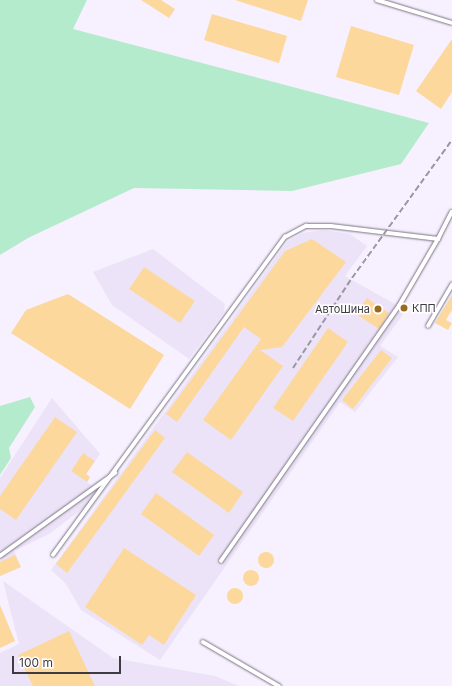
<!DOCTYPE html>
<html>
<head>
<meta charset="utf-8">
<style>
	body { margin:0 }
	#map { position:relative; width:452px; height:686px; overflow:hidden; background:#f7f0ff; font-family:Inter,sans-serif }
	div>[style] { position:absolute }
	[style*='--x'] { left:calc(var(--x)*1px); top:calc(var(--y)*1px); width:calc(var(--w)*1px); rotate:calc(var(--a)*1deg) }
	.built>* { inset:0; background:#ece3f8 }
	.green>* { inset:0; background:#b5ebcd }
	.building>* { inset:0; background:#fdd89d }
	.round { border-radius:50% }
	.roads { filter:drop-shadow(0 0 1px #7a7481) drop-shadow(0 0 1px #7a7481) }
	.service>* { height:3.5px; margin:-1.75px; padding:0 1.75px; transform-origin:1.75px; border-radius:1.75px; background:#fff }
	.rail>* { height:2px; margin-top:-1px; transform-origin:0; background:repeating-linear-gradient(90deg,#9b96a0 0 6px,transparent 0 9px) }
	.dots>* { width:11px; height:11px; translate:-50% -50%; box-sizing:border-box; border:2px solid #fff; border-radius:50% }
	span { translate:-50% -50%; white-space:nowrap; text-align:center; line-height:1.15; -webkit-text-stroke:3px #fff; paint-order:stroke }
	.poi-label { font-size:11px; color:#3e3b41 }
	.left { translate:0 -50%; text-align:left }
	.right { translate:-100% -50%; text-align:right }
	.scale { position:absolute; left:12px; top:656px; width:109px; height:18px; box-sizing:border-box; border:2px solid #3e3b41; border-top:0; padding-left:5px; font-size:12px; line-height:14px; white-space:nowrap; color:#3e3b41; -webkit-text-stroke:3px #fff; paint-order:stroke }
</style>
</head>
<body>
<div id="map">
	<div class="built">
		<div style="clip-path:polygon(323px 230px,350px 234px,367px 246px,345px 276px,400px 307px,403px 303px,409px 306px,380px 346px,398px 357px,355px 412px,340px 402px,160px 660px,81px 610px,66px 584px,51px 570px,288px 241px,303px 233px)"></div>
		<div style="clip-path:polygon(153px 249px,225px 304px,224px 312px,189px 359px,112px 305px,93px 272px)"></div>
		<div style="clip-path:polygon(52px 398px,100px 454px,86px 474px,90px 477px,87px 482px,99px 491px,86px 506px,49px 534px,14px 551px,21px 567px,0 576px,0 478px)"></div>
		<div style="clip-path:polygon(3px 581px,113px 658px,215px 676px,239px 686px,0 686px,0 653px,19px 644px)"></div>
	</div>
	<div class="green">
		<div style="clip-path:polygon(0 0,87px 0,73px 29px,429px 123px,401px 164px,292px 191px,134px 188px,28px 238px,0 255px)"></div>
		<div style="clip-path:polygon(30px 397px,35px 407px,9px 448px,11px 458px,0 475px,0 406px)"></div>
	</div>
	<div class="building">
		<div style="clip-path:polygon(141px 0,161px 0,175px 9px,169px 18px)"></div>
		<div style="clip-path:polygon(235px 0,308px 0,301px 21px)"></div>
		<div style="clip-path:polygon(212px 14px,287px 36px,279px 63px,204px 40px)"></div>
		<div style="clip-path:polygon(351px 26px,414px 45px,399px 95px,336px 77px)"></div>
		<div style="clip-path:polygon(452px 39px,452px 92px,441px 109px,416px 91px)"></div>
		<div style="clip-path:polygon(312px 239px,346px 262px,282px 347px,260px 350px,283px 366px,231px 440px,203px 420px,261px 339px,244px 327px,177px 422px,166px 414px,285px 251px)"></div>
		<div style="clip-path:polygon(144px 267px,195px 301px,180px 323px,129px 289px)"></div>
		<div style="clip-path:polygon(68px 294px,164px 355px,130px 409px,11px 333px,26px 310px)"></div>
		<div style="clip-path:polygon(452px 295px,452px 310px,446px 320px,452px 323px,448px 330px,435px 323px)"></div>
		<div style="clip-path:polygon(367px 298px,389px 313px,379px 329px,356px 314px)"></div>
		<div style="clip-path:polygon(328px 328px,348px 342px,293px 421px,273px 408px)"></div>
		<div style="clip-path:polygon(381px 350px,392px 358px,353px 409px,342px 400px)"></div>
		<div style="clip-path:polygon(55px 417px,77px 432px,16px 520px,0 509px,0 496px)"></div>
		<div style="clip-path:polygon(155px 430px,165px 438px,67px 573px,56px 564px)"></div>
		<div style="clip-path:polygon(187px 452px,243px 492px,229px 513px,172px 472px)"></div>
		<div style="clip-path:polygon(83px 453px,95px 461px,86px 474px,90px 477px,87px 482px,71px 471px)"></div>
		<div style="clip-path:polygon(156px 493px,214px 535px,199px 556px,141px 514px)"></div>
		<div style="clip-path:polygon(124px 548px,196px 595px,164px 645px,149px 635px,142px 645px,85px 607px)"></div>
		<div class="round" style="left:258px;top:552px;width:16px;height:16px"></div>
		<div style="clip-path:polygon(15px 555px,21px 567px,0 576px,0 562px)"></div>
		<div class="round" style="left:243px;top:570px;width:16px;height:16px"></div>
		<div class="round" style="left:227px;top:588px;width:16px;height:16px"></div>
		<div style="clip-path:polygon(0 605px,15px 641px,0 648px)"></div>
		<div style="clip-path:polygon(69px 631px,95px 686px,33px 686px,18px 655px)"></div>
	</div>
	<div class="roads">
		<div class="service">
			<div style="--x:377;--y:0;--w:78;--a:17"></div>
			<div style="--x:428;--y:326;--w:48;--a:-59.7"></div>
			<div style="--x:53;--y:555;--w:394;--a:-53.9"></div>
			<div style="--x:285;--y:237;--w:24;--a:-28"></div>
			<div style="--x:306;--y:226;--w:25;--a:0"></div>
			<div style="--x:331;--y:226;--w:108;--a:6.9"></div>
			<div style="--x:438;--y:239;--w:30;--a:-63"></div>
			<div style="--x:0;--y:556;--w:142;--a:-35.8"></div>
			<div style="--x:221;--y:561;--w:311;--a:-55.1"></div>
			<div style="--x:399;--y:306;--w:78;--a:-59.8"></div>
			<div style="--x:203;--y:642;--w:88;--a:30.1"></div>
		</div>
	</div>
	<div class="rail">
		<div style="--x:293;--y:368;--w:108;--a:-56.8"></div>
		<div style="--x:352;--y:278;--w:170;--a:-54.1"></div>
	</div>
	<div class="dots">
		<div style="left:404px;top:308px;background:#9a6b1d"></div>
		<div style="left:378px;top:309px;background:#9a6b1d"></div>
	</div>
	<div class="poi-label">
		<span class="left" style="left:412px;top:308px">КПП</span>
		<span class="right" style="left:370px;top:309px">АвтоШина</span>
	</div>
	<div class="scale">100 m</div>
</div>
</body>
</html>
